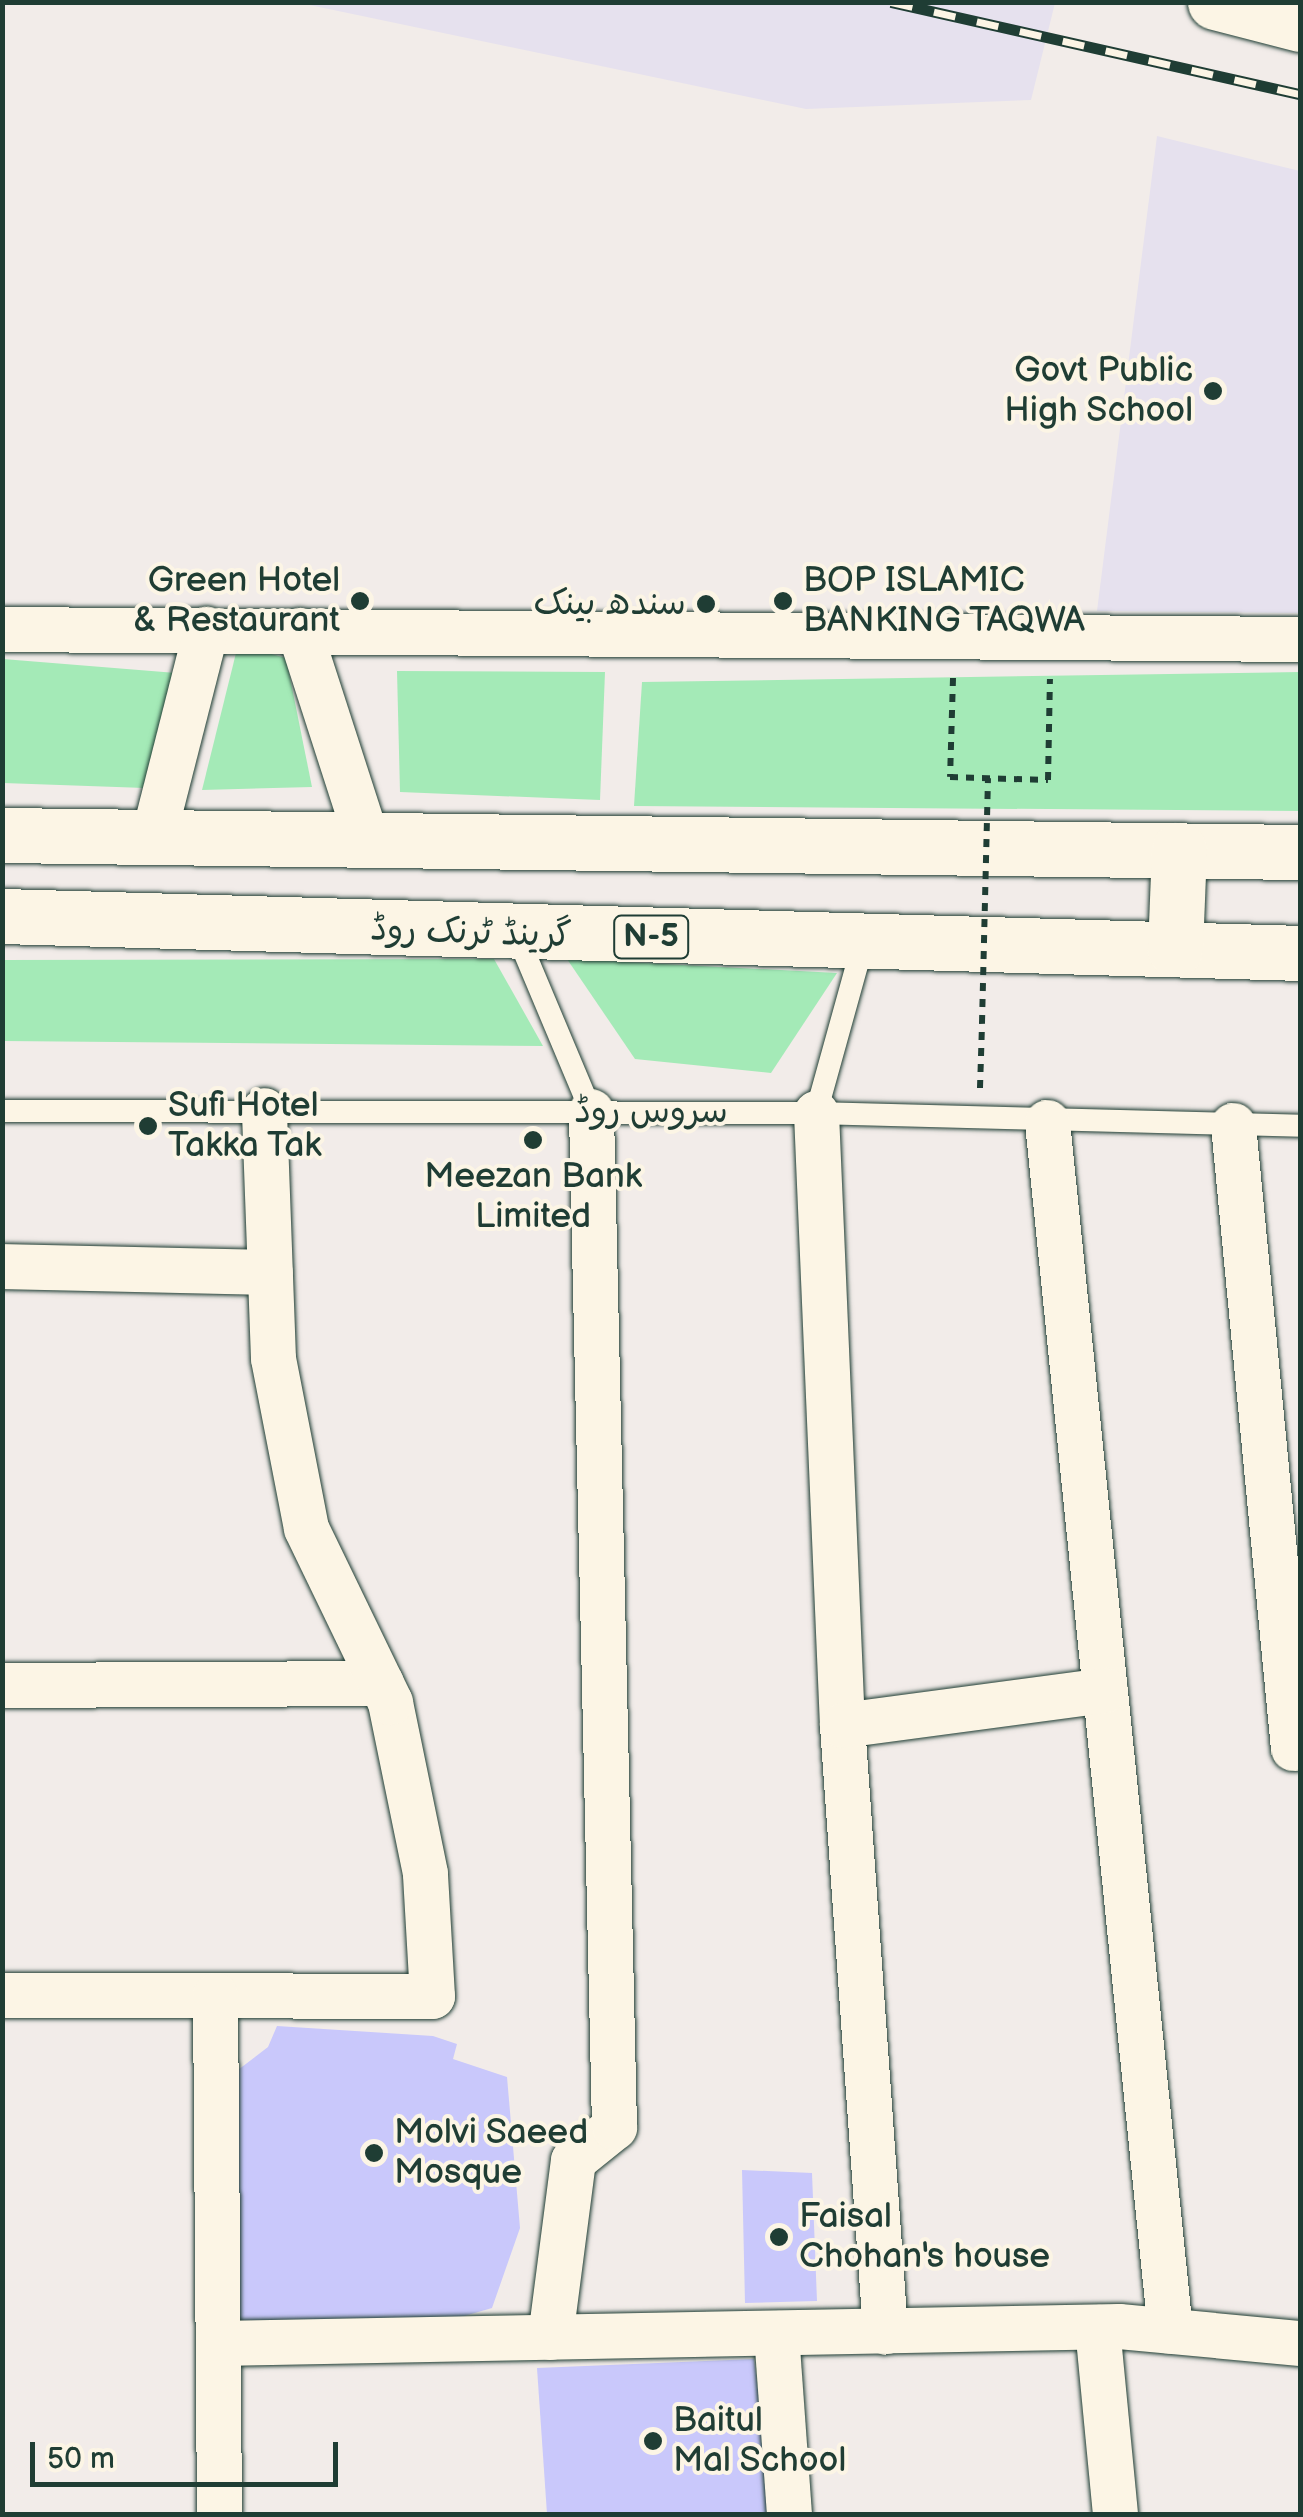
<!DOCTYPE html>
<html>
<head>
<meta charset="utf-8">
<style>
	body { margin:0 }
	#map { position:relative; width:1303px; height:2517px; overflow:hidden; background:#f2ece9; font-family:"Balsamiq Sans","Playpen Sans Arabic",sans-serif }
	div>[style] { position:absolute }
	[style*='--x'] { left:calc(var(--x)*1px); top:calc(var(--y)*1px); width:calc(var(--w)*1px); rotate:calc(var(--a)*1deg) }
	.built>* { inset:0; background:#e6e1ee }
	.green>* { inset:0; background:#a4eab7 }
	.building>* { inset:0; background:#c9c8fb }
	.path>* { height:6px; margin-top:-3px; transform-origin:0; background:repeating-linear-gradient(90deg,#1f3d34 0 8px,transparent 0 16px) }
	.roads { filter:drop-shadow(0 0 2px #1f3d34) drop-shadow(0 0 2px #1f3d34) }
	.lane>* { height:22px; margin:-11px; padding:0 11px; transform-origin:11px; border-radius:11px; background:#fcf5e5 }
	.street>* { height:45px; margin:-22.5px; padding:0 22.5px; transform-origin:22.5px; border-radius:22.5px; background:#fcf5e5 }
	.secondary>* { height:55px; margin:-27.5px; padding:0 27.5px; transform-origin:27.5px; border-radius:27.5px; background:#fcf5e5 }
	.highway>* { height:55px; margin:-27.5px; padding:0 27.5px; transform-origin:27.5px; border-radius:27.5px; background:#fcf5e5 }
	.rail>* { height:11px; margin-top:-5.5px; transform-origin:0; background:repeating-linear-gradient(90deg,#fcf5e5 0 22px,#1f3d34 0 44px); box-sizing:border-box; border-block:2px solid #1f3d34 }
	.path-bridge>* { height:6px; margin-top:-3px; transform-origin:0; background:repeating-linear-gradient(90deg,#1f3d34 0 8px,transparent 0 16px) }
	.dots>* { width:28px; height:28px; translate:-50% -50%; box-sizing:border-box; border:5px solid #fcf5e5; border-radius:50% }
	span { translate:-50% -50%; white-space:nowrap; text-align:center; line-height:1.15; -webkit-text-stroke:8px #fcf5e5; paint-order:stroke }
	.shield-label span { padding:2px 8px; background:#fcf5e5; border:2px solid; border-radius:8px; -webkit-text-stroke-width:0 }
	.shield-label { font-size:32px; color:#1f3d34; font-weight:700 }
	.poi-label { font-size:35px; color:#1f3d34 }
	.right { translate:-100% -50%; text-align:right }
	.left { translate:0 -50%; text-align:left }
	.street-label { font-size:35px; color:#1f3d34 }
	.frame { position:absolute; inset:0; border:5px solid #1f3d34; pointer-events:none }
	.scale { position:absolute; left:30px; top:2442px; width:308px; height:45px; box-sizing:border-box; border:5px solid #1f3d34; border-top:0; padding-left:12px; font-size:30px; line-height:35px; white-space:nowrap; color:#1f3d34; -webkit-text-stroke:8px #fcf5e5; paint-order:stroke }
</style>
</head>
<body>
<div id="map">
	<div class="built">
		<div style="clip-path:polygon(300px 3px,1054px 2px,1055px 3px,1031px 100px,806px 109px)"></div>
		<div style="clip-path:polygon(1157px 136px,1300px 171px,1300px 613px,1097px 611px)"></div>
	</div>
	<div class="green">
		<div style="clip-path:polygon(238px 645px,286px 658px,312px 787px,202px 790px)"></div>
		<div style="clip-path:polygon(3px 659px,176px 673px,145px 788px,3px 783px)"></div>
		<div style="clip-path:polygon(397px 671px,605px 672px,600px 800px,400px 792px)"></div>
		<div style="clip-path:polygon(1300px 672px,1300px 811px,634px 806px,642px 682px)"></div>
		<div style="clip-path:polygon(494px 959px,543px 1046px,3px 1041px,3px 960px)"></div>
		<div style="clip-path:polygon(567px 959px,837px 973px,771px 1073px,635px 1059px)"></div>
	</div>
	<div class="building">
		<div style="clip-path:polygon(277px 2026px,433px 2036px,457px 2044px,453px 2059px,507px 2077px,520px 2228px,492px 2308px,433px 2325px,250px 2327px,233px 2316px,234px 2073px,268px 2047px)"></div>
		<div style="clip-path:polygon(742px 2170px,812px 2173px,817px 2301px,745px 2303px)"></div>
		<div style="clip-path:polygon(754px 2359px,774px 2514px,547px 2514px,537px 2368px)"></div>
	</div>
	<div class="path">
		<div style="--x:953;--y:678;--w:99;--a:91.7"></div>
		<div style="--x:950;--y:777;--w:98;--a:1.8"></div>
		<div style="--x:1048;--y:780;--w:101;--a:-88.9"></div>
		<div style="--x:980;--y:1088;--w:65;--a:-88.2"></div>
	</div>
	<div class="roads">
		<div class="lane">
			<div style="--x:517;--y:935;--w:191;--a:67.2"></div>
			<div style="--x:2;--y:1111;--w:814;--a:0.14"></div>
			<div style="--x:816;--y:1113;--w:484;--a:1.5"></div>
			<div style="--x:816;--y:1113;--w:180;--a:-74.5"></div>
		</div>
		<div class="street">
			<div style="--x:2;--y:629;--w:1298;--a:0.44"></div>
			<div style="--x:299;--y:630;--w:221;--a:72.1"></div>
			<div style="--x:153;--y:837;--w:215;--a:-75.7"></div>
			<div style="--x:816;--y:1113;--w:613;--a:87.57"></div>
			<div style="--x:842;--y:1725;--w:608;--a:85.94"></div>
			<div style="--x:1047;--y:1122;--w:1215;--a:84.19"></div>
			<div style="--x:1233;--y:1125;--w:626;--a:84.5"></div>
			<div style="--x:2;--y:1266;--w:268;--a:1.3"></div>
			<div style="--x:2;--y:1685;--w:379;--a:-0.3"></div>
			<div style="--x:842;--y:1725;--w:265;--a:-7.6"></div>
			<div style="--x:2;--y:1995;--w:430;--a:0.1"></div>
			<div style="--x:432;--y:1996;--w:123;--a:-93.3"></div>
			<div style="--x:425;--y:1873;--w:175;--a:-101.6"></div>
			<div style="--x:390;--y:1702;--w:193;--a:-115.8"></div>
			<div style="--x:306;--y:1528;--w:173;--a:-101"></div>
			<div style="--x:273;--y:1358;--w:248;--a:-92.1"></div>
			<div style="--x:215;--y:1995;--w:519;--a:89.56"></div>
			<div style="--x:1097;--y:2327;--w:188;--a:84.5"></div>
			<div style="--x:776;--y:2333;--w:181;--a:85.9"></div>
			<div style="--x:550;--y:2337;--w:178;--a:-82.6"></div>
			<div style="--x:573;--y:2160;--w:53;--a:-38.8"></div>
			<div style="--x:614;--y:2127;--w:1016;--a:-91.3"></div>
			<div style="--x:218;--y:2343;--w:901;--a:-1.08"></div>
			<div style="--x:1119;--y:2326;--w:182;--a:5.4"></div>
		</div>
		<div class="secondary">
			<div style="--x:1215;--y:2;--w:88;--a:14.5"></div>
		</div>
		<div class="highway">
			<div style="--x:2;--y:835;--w:1298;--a:0.75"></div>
			<div style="--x:2;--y:916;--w:1299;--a:1.63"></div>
			<div style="--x:1175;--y:949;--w:99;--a:-87.7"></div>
		</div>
	</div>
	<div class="rail">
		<div style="--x:891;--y:2;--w:419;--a:12.7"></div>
	</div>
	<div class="path-bridge">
		<div style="--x:982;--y:1023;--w:245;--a:-88.6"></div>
	</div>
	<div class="dots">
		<div style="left:1213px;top:391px;background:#1f3d34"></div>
		<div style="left:360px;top:601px;background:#1f3d34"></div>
		<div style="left:783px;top:601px;background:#1f3d34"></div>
		<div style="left:706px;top:604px;background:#1f3d34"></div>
		<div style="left:148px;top:1126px;background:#1f3d34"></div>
		<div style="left:533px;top:1140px;background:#1f3d34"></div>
		<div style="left:374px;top:2153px;background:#1f3d34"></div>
		<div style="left:779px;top:2237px;background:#1f3d34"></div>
		<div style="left:653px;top:2441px;background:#1f3d34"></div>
	</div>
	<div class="shield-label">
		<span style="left:651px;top:937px">N-5</span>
	</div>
	<div class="poi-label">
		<span class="right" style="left:1193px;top:391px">Govt Public<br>High School</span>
		<span class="right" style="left:340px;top:601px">Green Hotel<br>&amp; Restaurant</span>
		<span class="left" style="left:803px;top:601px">BOP ISLAMIC<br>BANKING TAQWA</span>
		<span class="right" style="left:686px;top:604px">سندھ بینک</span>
		<span class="left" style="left:168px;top:1126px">Sufi Hotel<br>Takka Tak</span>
		<span style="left:533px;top:1197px">Meezan Bank<br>Limited</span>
		<span class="left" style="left:394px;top:2153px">Molvi Saeed<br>Mosque</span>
		<span class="left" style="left:799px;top:2237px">Faisal<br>Chohan's house</span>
		<span class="left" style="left:673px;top:2441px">Baitul<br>Mal School</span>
	</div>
	<div class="street-label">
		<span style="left:471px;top:933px;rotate:2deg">گرینڈ ٹرنک روڈ</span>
		<span style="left:651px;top:1112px">سروس روڈ</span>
	</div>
	<div class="frame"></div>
	<div class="scale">50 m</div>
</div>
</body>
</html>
